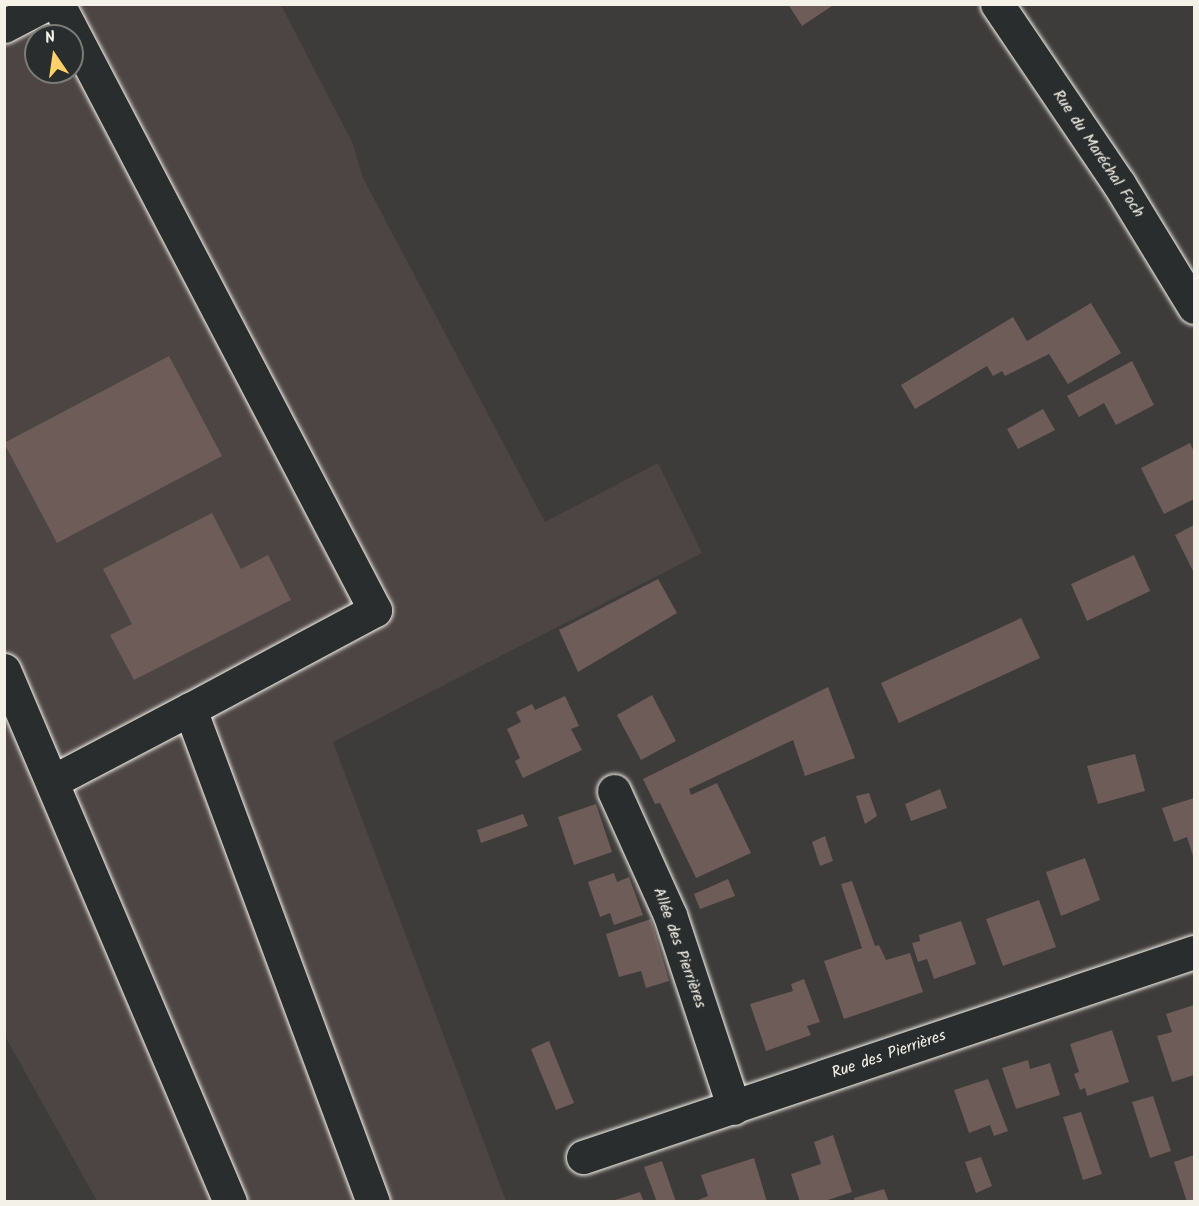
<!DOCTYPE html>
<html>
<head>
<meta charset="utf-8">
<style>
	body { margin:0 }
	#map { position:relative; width:1199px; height:1206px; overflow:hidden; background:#3e3b3b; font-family:Kalam,sans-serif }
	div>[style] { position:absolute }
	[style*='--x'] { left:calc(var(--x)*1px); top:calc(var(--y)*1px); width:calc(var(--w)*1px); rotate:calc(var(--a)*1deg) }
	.built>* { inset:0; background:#4c4544 }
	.building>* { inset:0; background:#6e5c59 }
	.roads { filter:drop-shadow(0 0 2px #f4f1e8) drop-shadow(0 0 2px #f4f1e8) }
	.minor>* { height:33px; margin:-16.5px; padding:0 16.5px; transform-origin:16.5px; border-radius:16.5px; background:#2a2d2e }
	span { translate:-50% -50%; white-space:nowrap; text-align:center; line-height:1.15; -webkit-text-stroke:5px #2a2d2e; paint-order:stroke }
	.street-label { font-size:16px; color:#f4f1e8 }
	.frame { position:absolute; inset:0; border:6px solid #f4f1e8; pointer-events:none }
	.north { position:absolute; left:24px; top:24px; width:60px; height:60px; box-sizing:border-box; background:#2a2d2e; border:2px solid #7b7b78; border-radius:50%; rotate:347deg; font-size:16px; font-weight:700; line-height:24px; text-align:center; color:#f4f1e8 }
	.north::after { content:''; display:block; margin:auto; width:21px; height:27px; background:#ffd166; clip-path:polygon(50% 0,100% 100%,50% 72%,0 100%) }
</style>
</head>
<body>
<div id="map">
	<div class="built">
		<div style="clip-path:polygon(evenodd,4px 5px,281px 5px,353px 144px,363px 178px,545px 522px,658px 463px,702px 553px,333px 742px,506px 1201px,97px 1201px,5px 1036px,4px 5px,36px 36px,72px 36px,72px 72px,36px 72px,36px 36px)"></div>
	</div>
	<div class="building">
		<div style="clip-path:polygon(788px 4px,835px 4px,802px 26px)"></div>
		<div style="clip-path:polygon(1091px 303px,1121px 353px,1068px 384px,1049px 354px,1005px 376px,1002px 371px,993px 376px,987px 366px,915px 409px,901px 385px,1013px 317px,1027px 341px)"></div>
		<div style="clip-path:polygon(169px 356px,222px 456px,57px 543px,4px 443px)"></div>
		<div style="clip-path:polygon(1132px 361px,1154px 405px,1116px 425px,1104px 403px,1079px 417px,1067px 396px)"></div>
		<div style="clip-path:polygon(1043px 409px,1055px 430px,1018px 449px,1007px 429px)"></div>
		<div style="clip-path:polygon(1190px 443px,1194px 452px,1194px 499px,1164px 514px,1141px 468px)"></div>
		<div style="clip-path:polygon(212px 513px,241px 569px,268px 555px,291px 600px,134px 680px,110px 635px,132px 624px,103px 569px)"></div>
		<div style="clip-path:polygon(1194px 525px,1194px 570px,1193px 571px,1175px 535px)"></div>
		<div style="clip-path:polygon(1134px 555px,1150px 591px,1087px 621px,1071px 584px)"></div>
		<div style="clip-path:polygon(658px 579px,677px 613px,578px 672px,559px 630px)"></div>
		<div style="clip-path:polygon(1021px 618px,1040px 658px,899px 723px,881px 683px)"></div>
		<div style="clip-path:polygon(828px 687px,855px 758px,805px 776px,793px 740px,689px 789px,691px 795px,717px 783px,751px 853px,696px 878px,660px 803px,655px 804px,643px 779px)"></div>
		<div style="clip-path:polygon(652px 695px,676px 741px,641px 760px,617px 715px)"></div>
		<div style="clip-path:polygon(565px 696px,579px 726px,571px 729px,582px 750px,523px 778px,515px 761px,520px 758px,507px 729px,521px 722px,516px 712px,532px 704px,535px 710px)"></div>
		<div style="clip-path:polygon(1135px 754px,1145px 791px,1098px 804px,1087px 766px)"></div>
		<div style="clip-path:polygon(940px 789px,947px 808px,911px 821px,905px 804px)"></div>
		<div style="clip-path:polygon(869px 793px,877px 816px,865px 824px,856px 796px)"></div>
		<div style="clip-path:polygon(1194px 798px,1194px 859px,1187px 837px,1174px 842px,1162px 808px)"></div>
		<div style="clip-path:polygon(596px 804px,612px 852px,574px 865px,558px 817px)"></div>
		<div style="clip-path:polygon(523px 814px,528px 826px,481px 843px,477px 830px)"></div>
		<div style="clip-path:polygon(825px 836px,833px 861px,820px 866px,812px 842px)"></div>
		<div style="clip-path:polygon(1085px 858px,1100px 900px,1061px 916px,1046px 872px)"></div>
		<div style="clip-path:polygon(614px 873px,617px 882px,629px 877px,643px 915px,614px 925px,610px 913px,600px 917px,588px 882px)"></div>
		<div style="clip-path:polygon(728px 879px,735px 896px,700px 909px,694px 894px)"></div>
		<div style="clip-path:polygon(852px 881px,875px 946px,879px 945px,886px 960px,910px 953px,923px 992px,844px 1019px,824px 961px,862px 948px,841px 884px)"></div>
		<div style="clip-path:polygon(1039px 900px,1056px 947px,1003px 966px,986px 919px)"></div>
		<div style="clip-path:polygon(651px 919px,669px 981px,646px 988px,641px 971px,619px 977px,606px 934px)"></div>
		<div style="clip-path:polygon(961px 921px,976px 964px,934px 979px,927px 959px,918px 962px,912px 943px,920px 941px,919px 935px)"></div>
		<div style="clip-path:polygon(804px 979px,820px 1022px,807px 1026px,811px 1035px,766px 1051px,750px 1004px,793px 991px,791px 984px)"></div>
		<div style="clip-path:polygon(1194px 1005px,1194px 1075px,1172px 1082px,1157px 1036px,1172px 1032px,1166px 1014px)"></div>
		<div style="clip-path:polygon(1112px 1030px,1129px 1082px,1087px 1096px,1085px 1088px,1080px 1090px,1074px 1074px,1079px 1072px,1070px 1044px)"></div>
		<div style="clip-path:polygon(549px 1041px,574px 1103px,556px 1110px,531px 1049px)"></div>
		<div style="clip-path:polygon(1028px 1060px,1030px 1069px,1050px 1063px,1060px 1095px,1016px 1109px,1002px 1068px)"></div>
		<div style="clip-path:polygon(988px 1079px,1008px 1131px,994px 1136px,990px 1125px,969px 1133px,954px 1090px)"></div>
		<div style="clip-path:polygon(1153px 1096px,1171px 1151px,1150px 1158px,1132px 1102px)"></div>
		<div style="clip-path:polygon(1081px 1112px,1102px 1174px,1083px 1180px,1063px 1117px)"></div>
		<div style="clip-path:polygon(833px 1135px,852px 1192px,822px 1202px,800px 1202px,791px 1174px,821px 1164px,814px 1142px)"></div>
		<div style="clip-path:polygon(1194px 1155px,1194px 1202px,1187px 1202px,1174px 1162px)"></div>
		<div style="clip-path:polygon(981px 1157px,992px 1186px,976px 1193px,965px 1162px)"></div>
		<div style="clip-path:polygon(754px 1158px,767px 1202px,693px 1202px,708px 1196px,701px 1175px)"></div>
		<div style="clip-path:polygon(662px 1161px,676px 1202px,657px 1202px,644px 1167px)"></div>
		<div style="clip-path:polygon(884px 1189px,889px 1202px,855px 1202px,854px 1198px)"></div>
		<div style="clip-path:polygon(640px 1192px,644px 1202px,612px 1202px,612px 1201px)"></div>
	</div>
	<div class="roads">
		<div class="minor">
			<div style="--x:58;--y:4;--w:684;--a:62.39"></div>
			<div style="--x:375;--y:610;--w:210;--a:151.8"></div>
			<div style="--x:190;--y:709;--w:526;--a:69.64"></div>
			<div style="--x:997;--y:4;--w:217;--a:55.9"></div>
			<div style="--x:1119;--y:184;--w:144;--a:58.6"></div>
			<div style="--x:4;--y:26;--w:47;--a:-27.6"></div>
			<div style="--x:4;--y:670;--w:578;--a:66.98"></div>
			<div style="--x:53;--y:781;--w:155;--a:-27.7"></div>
			<div style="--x:614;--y:791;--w:136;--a:65.7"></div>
			<div style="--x:670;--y:915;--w:203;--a:71.7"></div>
			<div style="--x:583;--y:1157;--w:644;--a:-18.55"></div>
		</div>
	</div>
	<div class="street-label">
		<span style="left:1098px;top:154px;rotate:56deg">Rue du Maréchal Foch</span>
		<span style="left:679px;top:948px;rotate:70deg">Allée des Pierrières</span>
		<span style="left:889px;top:1055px;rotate:-19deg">Rue des Pierrières</span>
	</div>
	<div class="frame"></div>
	<div class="north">N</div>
</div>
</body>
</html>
